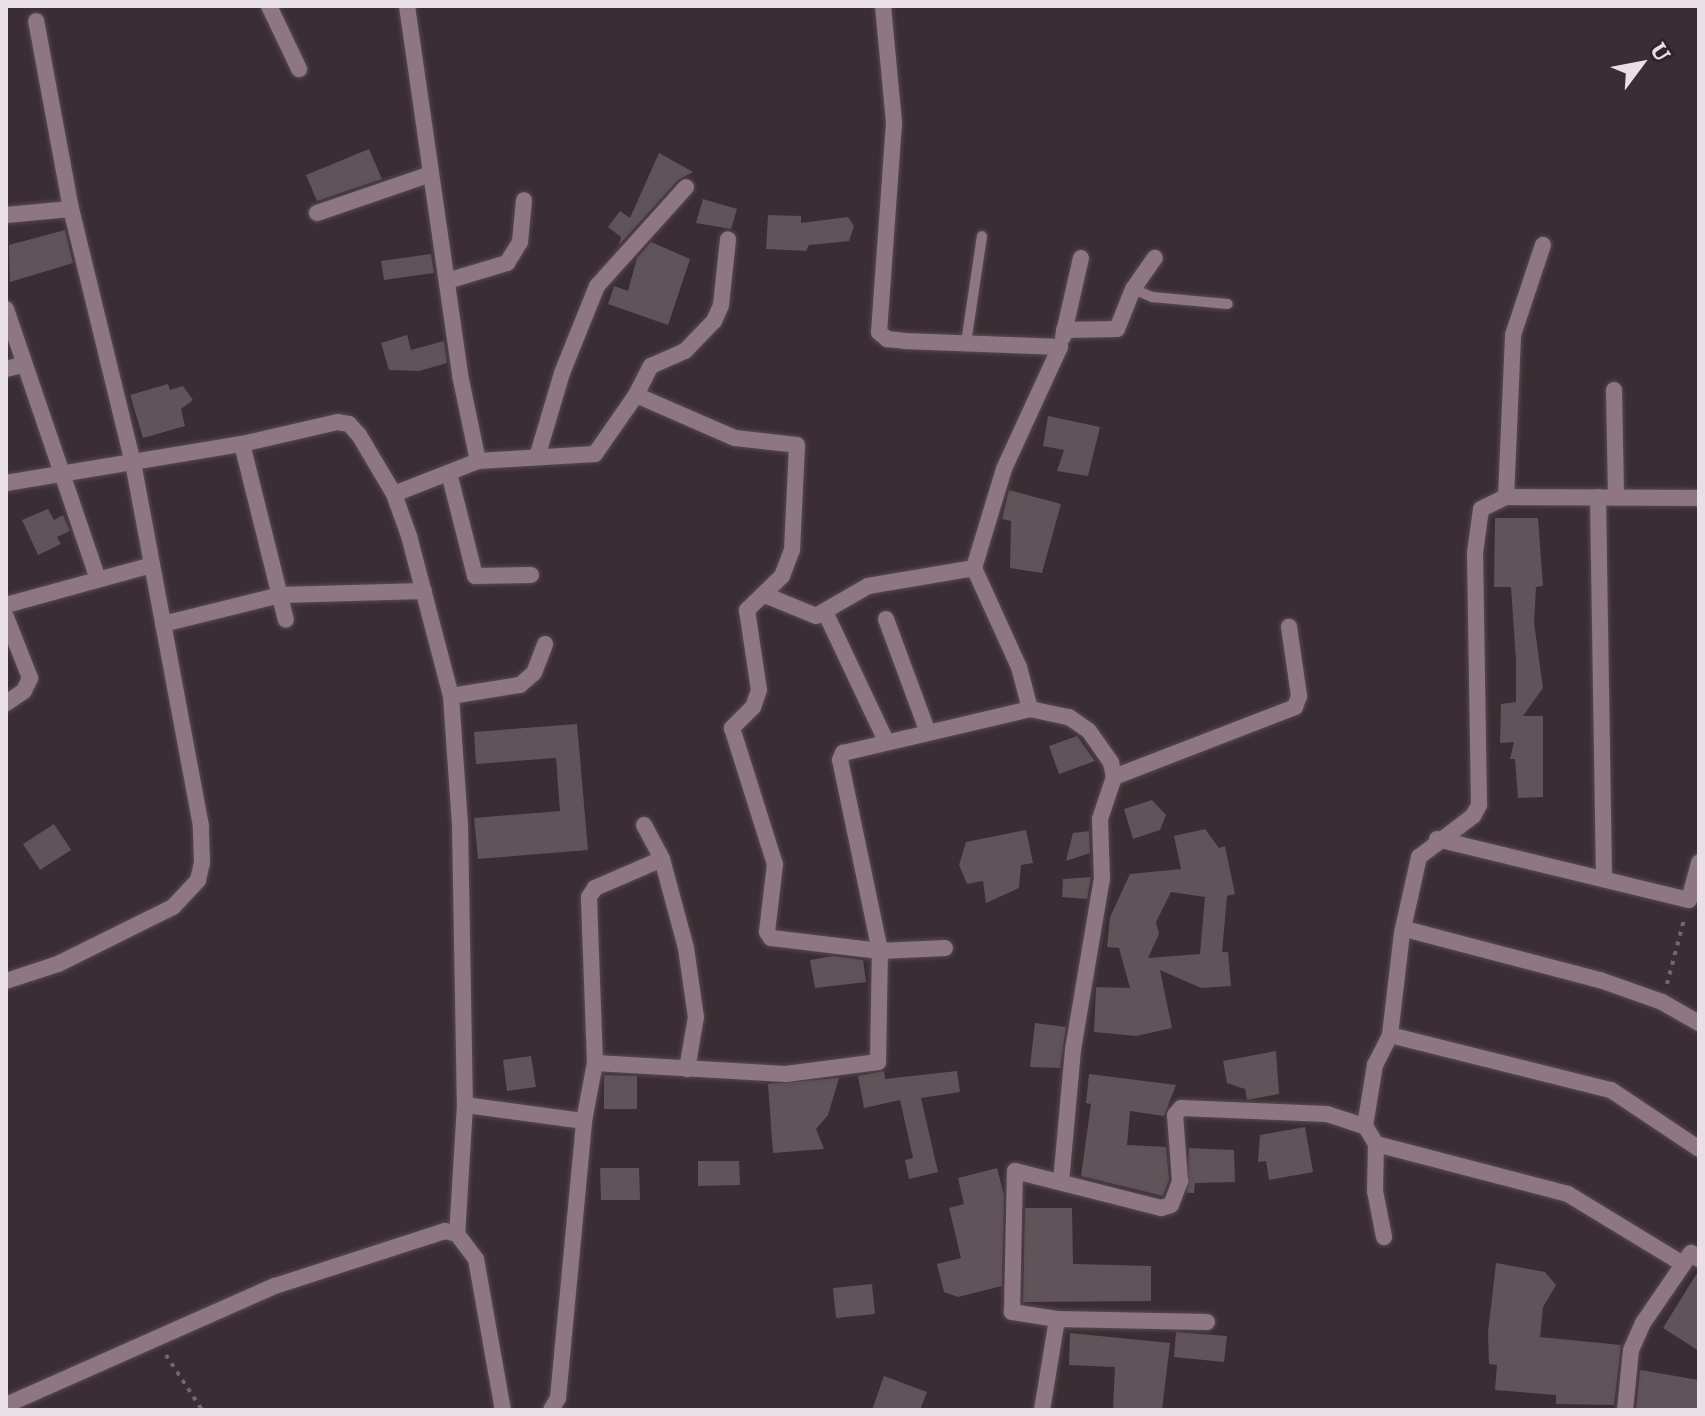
<!DOCTYPE html>
<html>
<head>
<meta charset="utf-8">
<style>
	body { margin:0 }
	#map { position:relative; width:1705px; height:1416px; overflow:hidden; background:#3a2e34; font-family:Literata,serif }
	div>[style] { position:absolute }
	[style*='--x'] { left:calc(var(--x)*1px); top:calc(var(--y)*1px); width:calc(var(--w)*1px); rotate:calc(var(--a)*1deg) }
	.building>* { inset:0; background:#605359 }
	.path>* { height:4px; margin-top:-2px; transform-origin:0; background:repeating-linear-gradient(90deg,#72676c 0 4px,transparent 0 10px) }
	.roads { filter:drop-shadow(0 0 2px #564a50) drop-shadow(0 0 2px #564a50) }
	.service>* { height:10px; margin:-5px; padding:0 5px; transform-origin:5px; border-radius:5px; background:#8e7683 }
	.minor>* { height:16px; margin:-8px; padding:0 8px; transform-origin:8px; border-radius:8px; background:#8e7683 }
	span { translate:-50% -50%; white-space:nowrap; text-align:center; line-height:1.15; -webkit-text-stroke:7px #2f242a; paint-order:stroke }
	.frame { position:absolute; inset:0; border:8px solid #e8e0e4; pointer-events:none }
	.north { position:absolute; left:1601px; top:24px; width:80px; height:80px; -webkit-text-stroke:6px #2f242a; paint-order:stroke; rotate:58deg; font-size:22px; font-weight:700; line-height:32px; text-align:center; color:#e8e0e4 }
	.north::after { content:''; display:block; margin:auto; width:28px; height:36px; background:#e8e0e4; clip-path:polygon(50% 0,100% 100%,50% 72%,0 100%) }
</style>
</head>
<body>
<div id="map">
	<div class="building">
		<div style="clip-path:polygon(369px 149px,382px 179px,317px 201px,306px 175px)"></div>
		<div style="clip-path:polygon(659px 153px,693px 172px,678px 180px,619px 245px,621px 237px,608px 227px,620px 211px,630px 218px)"></div>
		<div style="clip-path:polygon(703px 199px,737px 209px,731px 229px,696px 223px)"></div>
		<div style="clip-path:polygon(768px 215px,801px 216px,801px 223px,848px 217px,854px 226px,849px 241px,809px 245px,806px 251px,766px 249px)"></div>
		<div style="clip-path:polygon(65px 230px,73px 263px,10px 282px,9px 245px)"></div>
		<div style="clip-path:polygon(651px 242px,690px 259px,668px 325px,608px 304px,614px 286px,628px 291px,637px 258px)"></div>
		<div style="clip-path:polygon(431px 254px,434px 273px,384px 280px,381px 261px)"></div>
		<div style="clip-path:polygon(407px 335px,411px 350px,444px 341px,447px 363px,419px 371px,389px 370px,381px 343px)"></div>
		<div style="clip-path:polygon(168px 384px,170px 390px,183px 386px,193px 400px,181px 409px,185px 426px,143px 438px,130px 395px)"></div>
		<div style="clip-path:polygon(1048px 416px,1100px 427px,1088px 476px,1057px 471px,1064px 450px,1043px 446px)"></div>
		<div style="clip-path:polygon(1009px 490px,1061px 504px,1042px 573px,1010px 568px,1011px 521px,1002px 519px)"></div>
		<div style="clip-path:polygon(48px 509px,54px 520px,63px 515px,70px 531px,57px 537px,61px 544px,38px 555px,22px 520px)"></div>
		<div style="clip-path:polygon(1495px 518px,1538px 518px,1543px 586px,1536px 587px,1534px 623px,1543px 688px,1523px 716px,1543px 716px,1543px 797px,1518px 798px,1515px 759px,1510px 759px,1514px 742px,1500px 743px,1501px 704px,1516px 702px,1516px 661px,1511px 587px,1494px 587px)"></div>
		<div style="clip-path:polygon(577px 724px,588px 850px,478px 859px,474px 818px,560px 811px,556px 758px,476px 764px,474px 732px)"></div>
		<div style="clip-path:polygon(1077px 736px,1095px 761px,1059px 774px,1049px 746px)"></div>
		<div style="clip-path:polygon(1152px 800px,1166px 815px,1160px 830px,1133px 839px,1124px 809px)"></div>
		<div style="clip-path:polygon(54px 824px,71px 850px,40px 870px,23px 844px)"></div>
		<div style="clip-path:polygon(evenodd,1205px 829px,1219px 848px,1225px 846px,1235px 894px,1227px 896px,1222px 952px,1228px 952px,1231px 986px,1201px 988px,1160px 970px,1172px 1028px,1136px 1036px,1094px 1032px,1096px 987px,1130px 988px,1119px 948px,1107px 947px,1110px 917px,1130px 874px,1181px 869px,1174px 836px,1205px 829px,1171px 892px,1205px 897px,1200px 954px,1148px 958px,1159px 934px,1156px 922px,1171px 892px)"></div>
		<div style="clip-path:polygon(1026px 830px,1033px 863px,1021px 865px,1019px 888px,986px 903px,983px 881px,967px 884px,959px 865px,966px 842px)"></div>
		<div style="clip-path:polygon(1089px 831px,1090px 853px,1066px 861px,1073px 833px)"></div>
		<div style="clip-path:polygon(1091px 877px,1087px 899px,1062px 897px,1063px 879px)"></div>
		<div style="clip-path:polygon(833px 956px,863px 960px,866px 982px,815px 988px,810px 960px)"></div>
		<div style="clip-path:polygon(1035px 1023px,1066px 1027px,1060px 1068px,1030px 1067px)"></div>
		<div style="clip-path:polygon(1276px 1051px,1279px 1094px,1247px 1100px,1245px 1089px,1227px 1083px,1223px 1061px)"></div>
		<div style="clip-path:polygon(531px 1056px,536px 1087px,507px 1091px,503px 1060px)"></div>
		<div style="clip-path:polygon(884px 1071px,885px 1079px,957px 1071px,960px 1092px,921px 1098px,938px 1172px,909px 1179px,905px 1160px,913px 1158px,900px 1100px,864px 1108px,858px 1076px)"></div>
		<div style="clip-path:polygon(1089px 1074px,1176px 1085px,1164px 1116px,1130px 1111px,1127px 1145px,1166px 1147px,1169px 1179px,1163px 1196px,1081px 1176px,1091px 1104px,1086px 1103px)"></div>
		<div style="clip-path:polygon(604px 1075px,637px 1076px,637px 1109px,604px 1109px)"></div>
		<div style="clip-path:polygon(839px 1078px,828px 1115px,816px 1129px,824px 1149px,773px 1153px,768px 1084px)"></div>
		<div style="clip-path:polygon(1305px 1127px,1313px 1172px,1269px 1180px,1266px 1161px,1258px 1162px,1260px 1135px)"></div>
		<div style="clip-path:polygon(1189px 1148px,1234px 1150px,1235px 1182px,1195px 1183px,1194px 1193px,1187px 1193px)"></div>
		<div style="clip-path:polygon(698px 1161px,739px 1161px,740px 1185px,698px 1186px)"></div>
		<div style="clip-path:polygon(600px 1168px,639px 1168px,640px 1200px,601px 1200px)"></div>
		<div style="clip-path:polygon(997px 1168px,1004px 1195px,1002px 1286px,958px 1297px,944px 1292px,937px 1264px,961px 1258px,949px 1208px,964px 1204px,958px 1178px)"></div>
		<div style="clip-path:polygon(1025px 1208px,1072px 1208px,1073px 1264px,1151px 1266px,1151px 1301px,1023px 1302px)"></div>
		<div style="clip-path:polygon(1496px 1263px,1545px 1272px,1556px 1285px,1543px 1307px,1540px 1337px,1621px 1345px,1614px 1405px,1556px 1404px,1556px 1395px,1495px 1390px,1497px 1365px,1489px 1364px,1488px 1332px)"></div>
		<div style="clip-path:polygon(1699px 1270px,1699px 1351px,1663px 1328px)"></div>
		<div style="clip-path:polygon(872px 1284px,875px 1314px,836px 1318px,833px 1288px)"></div>
		<div style="clip-path:polygon(1176px 1332px,1227px 1336px,1224px 1362px,1174px 1357px)"></div>
		<div style="clip-path:polygon(1070px 1333px,1170px 1343px,1162px 1410px,1113px 1410px,1115px 1367px,1069px 1365px)"></div>
		<div style="clip-path:polygon(1640px 1370px,1699px 1380px,1699px 1410px,1636px 1410px)"></div>
		<div style="clip-path:polygon(884px 1376px,927px 1392px,920px 1410px,872px 1410px)"></div>
	</div>
	<div class="path">
		<div style="--x:1667;--y:984;--w:70;--a:-75.2"></div>
		<div style="--x:166;--y:1355;--w:66;--a:56.8"></div>
	</div>
	<div class="roads">
		<div class="service">
			<div style="--x:1133;--y:289;--w:21;--a:23"></div>
			<div style="--x:1152;--y:297;--w:76;--a:5.3"></div>
			<div style="--x:966;--y:343;--w:108;--a:-81.5"></div>
		</div>
		<div class="minor">
			<div style="--x:269;--y:6;--w:70;--a:64.5"></div>
			<div style="--x:407;--y:6;--w:373;--a:81.8"></div>
			<div style="--x:460;--y:375;--w:88;--a:78.2"></div>
			<div style="--x:883;--y:6;--w:118;--a:84.6"></div>
			<div style="--x:894;--y:123;--w:210;--a:94.1"></div>
			<div style="--x:879;--y:332;--w:11;--a:41"></div>
			<div style="--x:887;--y:339;--w:18;--a:6"></div>
			<div style="--x:905;--y:341;--w:155;--a:2.2"></div>
			<div style="--x:1060;--y:347;--w:134;--a:114.7"></div>
			<div style="--x:1004;--y:469;--w:103;--a:106.9"></div>
			<div style="--x:974;--y:568;--w:109;--a:65.6"></div>
			<div style="--x:1019;--y:667;--w:43;--a:75.3"></div>
			<div style="--x:317;--y:213;--w:120;--a:-18.9"></div>
			<div style="--x:6;--y:215;--w:65;--a:-5.3"></div>
			<div style="--x:447;--y:281;--w:63;--a:-16.7"></div>
			<div style="--x:507;--y:263;--w:25;--a:-58"></div>
			<div style="--x:520;--y:242;--w:42;--a:-84.6"></div>
			<div style="--x:6;--y:309;--w:285;--a:71.2"></div>
			<div style="--x:1064;--y:330;--w:53;--a:-1.1"></div>
			<div style="--x:1117;--y:329;--w:43;--a:-68.2"></div>
			<div style="--x:1133;--y:289;--w:38;--a:-55"></div>
			<div style="--x:1063;--y:337;--w:81;--a:-77.2"></div>
			<div style="--x:6;--y:369;--w:16;--a:-14"></div>
			<div style="--x:1614;--y:390;--w:106;--a:88.9"></div>
			<div style="--x:636;--y:395;--w:33;--a:-63"></div>
			<div style="--x:651;--y:366;--w:37;--a:-24"></div>
			<div style="--x:685;--y:351;--w:42;--a:-46"></div>
			<div style="--x:714;--y:321;--w:17;--a:-66"></div>
			<div style="--x:721;--y:305;--w:66;--a:-83.9"></div>
			<div style="--x:242;--y:444;--w:181;--a:76"></div>
			<div style="--x:538;--y:454;--w:84;--a:-73.5"></div>
			<div style="--x:562;--y:373;--w:94;--a:-68.1"></div>
			<div style="--x:597;--y:286;--w:133;--a:-48"></div>
			<div style="--x:449;--y:473;--w:106;--a:75.8"></div>
			<div style="--x:475;--y:576;--w:56;--a:-1"></div>
			<div style="--x:6;--y:483;--w:239;--a:-9.4"></div>
			<div style="--x:242;--y:444;--w:98;--a:-13"></div>
			<div style="--x:337;--y:422;--w:12;--a:9"></div>
			<div style="--x:349;--y:424;--w:15;--a:48"></div>
			<div style="--x:359;--y:435;--w:69;--a:59.3"></div>
			<div style="--x:394;--y:494;--w:45;--a:70.3"></div>
			<div style="--x:409;--y:536;--w:165;--a:75.3"></div>
			<div style="--x:451;--y:696;--w:128;--a:86"></div>
			<div style="--x:460;--y:824;--w:281;--a:89"></div>
			<div style="--x:465;--y:1105;--w:129;--a:93.5"></div>
			<div style="--x:394;--y:494;--w:90;--a:-21.4"></div>
			<div style="--x:478;--y:461;--w:117;--a:-3.4"></div>
			<div style="--x:595;--y:454;--w:72;--a:-55.2"></div>
			<div style="--x:636;--y:395;--w:108;--a:23.5"></div>
			<div style="--x:735;--y:438;--w:62;--a:6.4"></div>
			<div style="--x:797;--y:445;--w:105;--a:92.7"></div>
			<div style="--x:792;--y:550;--w:28;--a:111"></div>
			<div style="--x:782;--y:576;--w:49;--a:135.8"></div>
			<div style="--x:747;--y:610;--w:81;--a:81.5"></div>
			<div style="--x:759;--y:690;--w:18;--a:109"></div>
			<div style="--x:753;--y:707;--w:30;--a:135"></div>
			<div style="--x:732;--y:728;--w:143;--a:72.5"></div>
			<div style="--x:775;--y:864;--w:68;--a:96.7"></div>
			<div style="--x:767;--y:932;--w:7;--a:56"></div>
			<div style="--x:771;--y:938;--w:110;--a:6.8"></div>
			<div style="--x:880;--y:951;--w:195;--a:-101.8"></div>
			<div style="--x:840;--y:760;--w:8;--a:-67"></div>
			<div style="--x:843;--y:753;--w:192;--a:-13.2"></div>
			<div style="--x:1030;--y:709;--w:40;--a:12"></div>
			<div style="--x:1069;--y:717;--w:24;--a:35"></div>
			<div style="--x:1089;--y:731;--w:39;--a:55"></div>
			<div style="--x:1111;--y:763;--w:14;--a:78"></div>
			<div style="--x:1114;--y:777;--w:44;--a:108.4"></div>
			<div style="--x:1100;--y:819;--w:59;--a:88.1"></div>
			<div style="--x:1102;--y:878;--w:174;--a:99.6"></div>
			<div style="--x:1073;--y:1050;--w:133;--a:95.2"></div>
			<div style="--x:1506;--y:497;--w:162;--a:-87.5"></div>
			<div style="--x:1513;--y:335;--w:95;--a:-71.6"></div>
			<div style="--x:1598;--y:497;--w:382;--a:89.1"></div>
			<div style="--x:765;--y:595;--w:55;--a:22.4"></div>
			<div style="--x:816;--y:616;--w:60;--a:-30"></div>
			<div style="--x:868;--y:586;--w:108;--a:-9.6"></div>
			<div style="--x:6;--y:605;--w:151;--a:-15.3"></div>
			<div style="--x:826;--y:614;--w:140;--a:64.7"></div>
			<div style="--x:6;--y:617;--w:66;--a:68.5"></div>
			<div style="--x:30;--y:678;--w:14;--a:115"></div>
			<div style="--x:24;--y:691;--w:22;--a:146"></div>
			<div style="--x:886;--y:619;--w:118;--a:69.7"></div>
			<div style="--x:163;--y:624;--w:121;--a:-13.9"></div>
			<div style="--x:280;--y:595;--w:144;--a:-1.6"></div>
			<div style="--x:451;--y:696;--w:70;--a:-9.1"></div>
			<div style="--x:520;--y:685;--w:18;--a:-41"></div>
			<div style="--x:534;--y:673;--w:31;--a:-69"></div>
			<div style="--x:1114;--y:777;--w:194;--a:-21.1"></div>
			<div style="--x:1295;--y:707;--w:12;--a:-70"></div>
			<div style="--x:1299;--y:696;--w:70;--a:-98.2"></div>
			<div style="--x:644;--y:825;--w:38;--a:62"></div>
			<div style="--x:662;--y:859;--w:92;--a:74.9"></div>
			<div style="--x:686;--y:948;--w:70;--a:81.8"></div>
			<div style="--x:696;--y:1017;--w:53;--a:99.8"></div>
			<div style="--x:1437;--y:839;--w:259;--a:13.6"></div>
			<div style="--x:1689;--y:900;--w:39;--a:-75"></div>
			<div style="--x:1405;--y:929;--w:202;--a:14.7"></div>
			<div style="--x:1600;--y:980;--w:66;--a:19.5"></div>
			<div style="--x:1662;--y:1002;--w:43;--a:29.6"></div>
			<div style="--x:6;--y:981;--w:55;--a:-18.1"></div>
			<div style="--x:58;--y:964;--w:128;--a:-26.4"></div>
			<div style="--x:173;--y:907;--w:37;--a:-47"></div>
			<div style="--x:198;--y:880;--w:18;--a:-77"></div>
			<div style="--x:202;--y:862;--w:36;--a:-92"></div>
			<div style="--x:201;--y:826;--w:369;--a:-100.6"></div>
			<div style="--x:133;--y:463;--w:261;--a:-103.7"></div>
			<div style="--x:71;--y:209;--w:191;--a:-100.5"></div>
			<div style="--x:1390;--y:1035;--w:228;--a:14"></div>
			<div style="--x:1611;--y:1090;--w:106;--a:33.8"></div>
			<div style="--x:595;--y:1063;--w:191;--a:3.3"></div>
			<div style="--x:786;--y:1074;--w:93;--a:-7.4"></div>
			<div style="--x:878;--y:1062;--w:111;--a:-89"></div>
			<div style="--x:880;--y:951;--w:65;--a:-2.6"></div>
			<div style="--x:465;--y:1105;--w:120;--a:7.7"></div>
			<div style="--x:1376;--y:1144;--w:47;--a:91.2"></div>
			<div style="--x:1375;--y:1191;--w:47;--a:78.9"></div>
			<div style="--x:1683;--y:1264;--w:135;--a:-148.7"></div>
			<div style="--x:1568;--y:1194;--w:198;--a:-165.4"></div>
			<div style="--x:1376;--y:1144;--w:21;--a:-121"></div>
			<div style="--x:1365;--y:1126;--w:62;--a:-80.7"></div>
			<div style="--x:1375;--y:1065;--w:34;--a:-63"></div>
			<div style="--x:1390;--y:1035;--w:103;--a:-83.3"></div>
			<div style="--x:1402;--y:933;--w:78;--a:-77.4"></div>
			<div style="--x:1419;--y:857;--w:68;--a:-37.2"></div>
			<div style="--x:1473;--y:816;--w:13;--a:-61"></div>
			<div style="--x:1479;--y:805;--w:252;--a:-90.9"></div>
			<div style="--x:1475;--y:553;--w:44;--a:-82.2"></div>
			<div style="--x:1481;--y:509;--w:28;--a:-26"></div>
			<div style="--x:1506;--y:497;--w:193;--a:0.3"></div>
			<div style="--x:1207;--y:1322;--w:150;--a:-178.9"></div>
			<div style="--x:1057;--y:1319;--w:46;--a:-171.2"></div>
			<div style="--x:1012;--y:1312;--w:141;--a:-88.8"></div>
			<div style="--x:1015;--y:1171;--w:151;--a:14.2"></div>
			<div style="--x:1161;--y:1208;--w:10;--a:-17"></div>
			<div style="--x:1171;--y:1205;--w:26;--a:-69"></div>
			<div style="--x:1180;--y:1181;--w:66;--a:-94.3"></div>
			<div style="--x:1175;--y:1115;--w:9;--a:-49"></div>
			<div style="--x:1181;--y:1108;--w:146;--a:2.4"></div>
			<div style="--x:1327;--y:1114;--w:40;--a:18"></div>
			<div style="--x:6;--y:1405;--w:294;--a:-23.9"></div>
			<div style="--x:275;--y:1286;--w:179;--a:-17.9"></div>
			<div style="--x:445;--y:1231;--w:12;--a:14"></div>
			<div style="--x:457;--y:1234;--w:31;--a:53"></div>
			<div style="--x:476;--y:1259;--w:153;--a:79.9"></div>
			<div style="--x:551;--y:1410;--w:14;--a:-60"></div>
			<div style="--x:558;--y:1398;--w:278;--a:-84.6"></div>
			<div style="--x:584;--y:1121;--w:59;--a:-79.3"></div>
			<div style="--x:595;--y:1063;--w:166;--a:-92.1"></div>
			<div style="--x:589;--y:897;--w:11;--a:-56"></div>
			<div style="--x:595;--y:888;--w:73;--a:-23.4"></div>
			<div style="--x:1042;--y:1410;--w:92;--a:-80.6"></div>
			<div style="--x:1625;--y:1410;--w:60;--a:-84.3"></div>
			<div style="--x:1631;--y:1350;--w:30;--a:-66"></div>
			<div style="--x:1643;--y:1323;--w:85;--a:-55.6"></div>
			<div style="--x:1691;--y:1253;--w:10;--a:37"></div>
		</div>
	</div>
	<div class="frame"></div>
	<div class="north">U</div>
</div>
</body>
</html>
